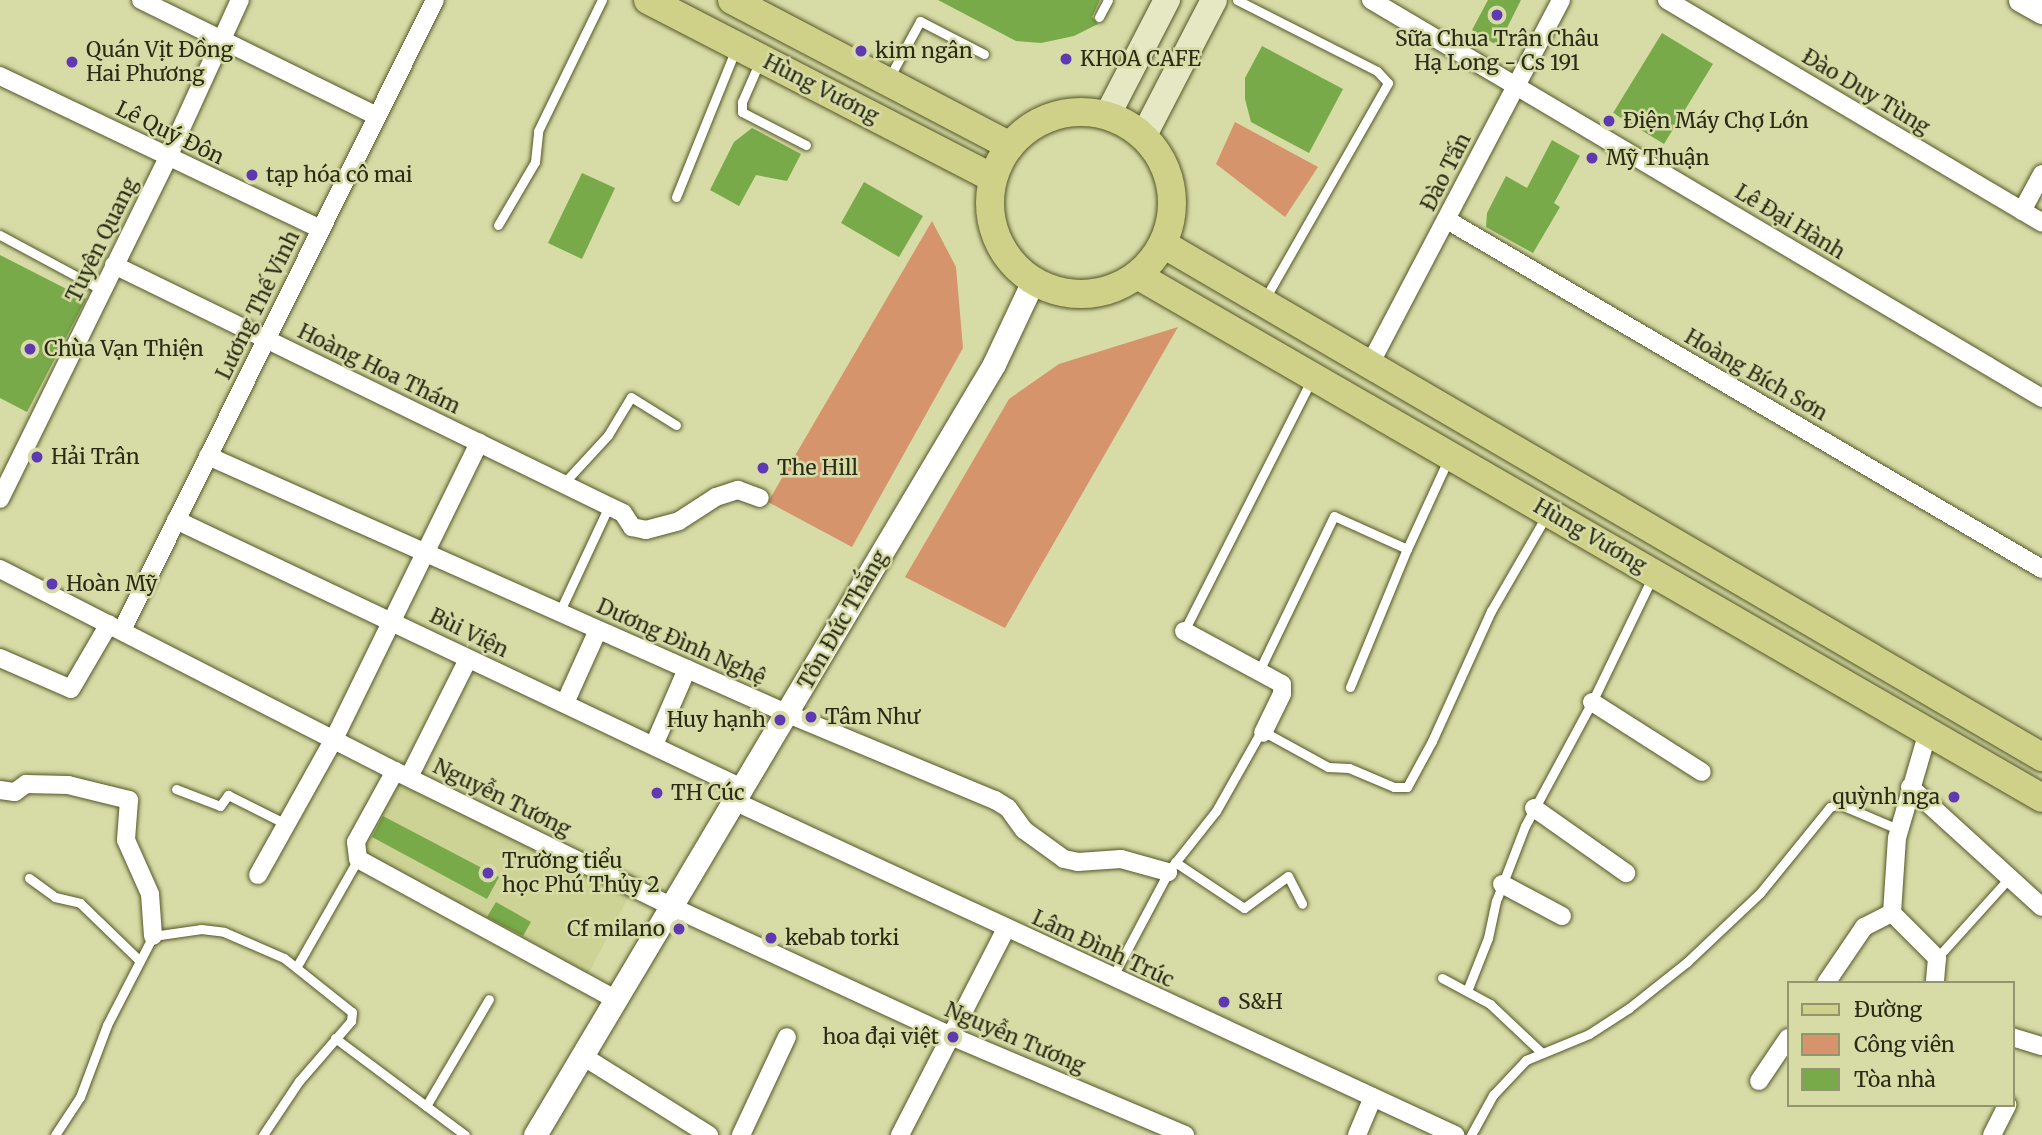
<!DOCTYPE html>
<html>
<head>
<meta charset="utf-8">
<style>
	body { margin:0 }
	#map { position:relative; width:2042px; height:1135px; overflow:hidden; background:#d7dba6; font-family:Merriweather,serif }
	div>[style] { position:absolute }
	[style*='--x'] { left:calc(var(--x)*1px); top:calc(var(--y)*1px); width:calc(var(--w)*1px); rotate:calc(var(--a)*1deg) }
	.built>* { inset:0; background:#cdd295 }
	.green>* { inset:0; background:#d6946c }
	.building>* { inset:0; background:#78aa49 }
	.roads { filter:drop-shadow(0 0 2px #545727) drop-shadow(0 0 2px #545727) }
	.service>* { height:9px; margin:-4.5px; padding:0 4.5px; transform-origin:4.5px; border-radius:4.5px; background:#fff }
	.minor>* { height:18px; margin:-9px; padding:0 9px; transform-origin:9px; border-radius:9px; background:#fff }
	.tertiary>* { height:23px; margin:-11.5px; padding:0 11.5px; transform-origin:11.5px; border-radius:11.5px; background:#fff }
	.secondary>* { height:26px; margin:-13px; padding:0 13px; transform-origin:13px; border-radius:13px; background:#e6e8c3 }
	.primary>* { height:28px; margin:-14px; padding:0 14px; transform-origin:14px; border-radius:14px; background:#ced187 }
	.primary>.ring { margin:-14px; padding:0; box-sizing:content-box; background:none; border:28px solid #ced187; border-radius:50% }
	.dots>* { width:19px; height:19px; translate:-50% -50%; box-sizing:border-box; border:4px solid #d7dba6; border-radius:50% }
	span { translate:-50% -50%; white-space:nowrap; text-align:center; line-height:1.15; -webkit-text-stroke:5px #d7dba6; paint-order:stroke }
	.poi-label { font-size:21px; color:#2a2b17 }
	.left { translate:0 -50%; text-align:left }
	.right { translate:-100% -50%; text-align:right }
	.street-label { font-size:21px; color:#2a2b17 }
	.legend { position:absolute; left:1787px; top:981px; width:228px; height:126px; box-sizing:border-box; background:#d7dba6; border:2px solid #92956d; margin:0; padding:9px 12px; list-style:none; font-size:21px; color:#2a2b17 }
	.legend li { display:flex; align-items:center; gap:14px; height:35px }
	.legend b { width:35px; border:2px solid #92956d }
</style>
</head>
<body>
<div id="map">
	<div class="built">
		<div style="clip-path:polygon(390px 775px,629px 896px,585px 980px,352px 849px)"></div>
	</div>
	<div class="green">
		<div style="clip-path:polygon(1235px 122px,1318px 167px,1285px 217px,1216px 164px)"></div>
		<div style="clip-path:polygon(932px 221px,956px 267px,963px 348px,852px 547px,768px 502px)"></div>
		<div style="clip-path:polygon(1178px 327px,1005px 628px,905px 577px,1009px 399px,1059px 364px)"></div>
	</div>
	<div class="building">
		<div style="clip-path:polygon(938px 0,1100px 0,1092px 17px,1098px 24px,1074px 36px,1041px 43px,1016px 41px)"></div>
		<div style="clip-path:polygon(1488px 0,1521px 0,1498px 46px,1472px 30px)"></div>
		<div style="clip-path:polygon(1662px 33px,1713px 64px,1664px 144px,1613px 113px)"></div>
		<div style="clip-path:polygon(1262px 46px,1343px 89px,1309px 153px,1251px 122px,1245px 99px,1245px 78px)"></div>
		<div style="clip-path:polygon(752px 128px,801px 154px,787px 181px,756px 175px,739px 206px,710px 190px,734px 142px)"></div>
		<div style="clip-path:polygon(1552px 140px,1580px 156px,1554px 203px,1560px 207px,1533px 253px,1486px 227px,1487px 213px,1506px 176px,1527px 188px)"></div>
		<div style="clip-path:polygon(582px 173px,615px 188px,582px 259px,548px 243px)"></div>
		<div style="clip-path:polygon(864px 182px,923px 216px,899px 257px,841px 223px)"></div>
		<div style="clip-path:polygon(0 255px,86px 299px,27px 412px,0 398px)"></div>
		<div style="clip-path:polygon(383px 816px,499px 877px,487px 899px,372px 837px)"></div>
		<div style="clip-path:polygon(496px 902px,531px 922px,523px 936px,487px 917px)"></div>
	</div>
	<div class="roads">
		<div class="service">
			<div style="--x:1237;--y:0;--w:157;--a:26.9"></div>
			<div style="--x:1377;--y:71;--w:16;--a:47"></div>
			<div style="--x:1388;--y:83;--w:249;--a:119.7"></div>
			<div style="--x:1099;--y:17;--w:19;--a:-62"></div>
			<div style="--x:759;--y:63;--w:43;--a:113.6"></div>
			<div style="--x:742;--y:102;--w:10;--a:90"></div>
			<div style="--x:742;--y:112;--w:72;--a:27.3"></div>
			<div style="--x:888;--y:80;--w:67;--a:-61.5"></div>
			<div style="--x:920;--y:21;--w:72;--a:27.3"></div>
			<div style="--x:676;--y:197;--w:157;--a:-68"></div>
			<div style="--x:498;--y:225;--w:73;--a:-59.6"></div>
			<div style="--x:535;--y:162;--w:31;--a:-84"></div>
			<div style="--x:538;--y:131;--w:146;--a:-64"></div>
			<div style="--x:0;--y:235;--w:116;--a:28.3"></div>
			<div style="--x:563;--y:484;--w:67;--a:-47.4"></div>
			<div style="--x:608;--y:435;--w:44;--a:-58.8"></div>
			<div style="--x:631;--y:397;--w:53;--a:31.9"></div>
			<div style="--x:559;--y:613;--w:118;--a:-65"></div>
			<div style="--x:1184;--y:631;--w:280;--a:-63.1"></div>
			<div style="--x:1259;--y:671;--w:172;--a:-64.2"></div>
			<div style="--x:1334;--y:516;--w:80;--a:24.3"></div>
			<div style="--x:1407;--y:549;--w:98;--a:-65.3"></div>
			<div style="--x:1350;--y:687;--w:149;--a:-67.6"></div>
			<div style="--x:176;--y:789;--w:47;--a:21.1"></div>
			<div style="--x:220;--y:806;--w:14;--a:-54"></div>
			<div style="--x:228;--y:795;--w:65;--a:26.6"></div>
			<div style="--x:1175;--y:862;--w:83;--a:33.7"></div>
			<div style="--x:1244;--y:908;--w:54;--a:-36"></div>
			<div style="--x:1288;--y:876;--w:31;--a:63"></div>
			<div style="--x:29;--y:878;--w:32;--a:36"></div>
			<div style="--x:55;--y:897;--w:26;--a:13"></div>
			<div style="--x:80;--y:903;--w:83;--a:44"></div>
			<div style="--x:1937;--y:958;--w:109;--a:-48"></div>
			<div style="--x:297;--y:966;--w:123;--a:-60.3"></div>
			<div style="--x:1112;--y:978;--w:123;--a:-62"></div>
			<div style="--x:1170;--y:869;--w:74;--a:-51.6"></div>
			<div style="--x:1216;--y:811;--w:87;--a:-60.5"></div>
			<div style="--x:1259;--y:735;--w:9;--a:-6"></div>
			<div style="--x:1268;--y:734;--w:68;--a:28.8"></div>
			<div style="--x:1328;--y:767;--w:21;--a:3"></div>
			<div style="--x:1349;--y:768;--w:49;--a:22.9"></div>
			<div style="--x:1394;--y:787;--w:13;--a:0"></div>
			<div style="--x:1407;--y:787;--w:52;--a:-61.5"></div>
			<div style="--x:1432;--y:741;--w:143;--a:-65.6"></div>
			<div style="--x:1491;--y:611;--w:110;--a:-59.9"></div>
			<div style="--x:1442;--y:978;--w:55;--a:28.4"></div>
			<div style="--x:1490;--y:1004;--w:71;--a:43.3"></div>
			<div style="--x:1467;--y:991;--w:57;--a:-68.4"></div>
			<div style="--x:1488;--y:938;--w:38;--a:-78"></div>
			<div style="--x:1496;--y:901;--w:80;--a:-68.9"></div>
			<div style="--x:1525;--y:826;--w:141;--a:-61.6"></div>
			<div style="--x:1592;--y:702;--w:138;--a:-64.2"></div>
			<div style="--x:335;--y:1038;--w:162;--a:36.7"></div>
			<div style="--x:426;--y:1106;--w:124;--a:-59.5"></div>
			<div style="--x:55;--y:1135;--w:45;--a:-56.7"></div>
			<div style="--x:80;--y:1097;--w:77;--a:-69.4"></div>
			<div style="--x:107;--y:1025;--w:100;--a:-62.7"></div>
			<div style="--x:153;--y:936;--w:49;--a:-8.3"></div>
			<div style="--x:201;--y:929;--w:23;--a:7"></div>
			<div style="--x:224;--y:932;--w:65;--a:23.4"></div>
			<div style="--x:284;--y:958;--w:87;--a:38.5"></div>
			<div style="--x:352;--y:1012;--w:9;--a:96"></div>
			<div style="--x:351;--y:1021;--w:79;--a:130.9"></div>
			<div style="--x:299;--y:1081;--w:65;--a:123.7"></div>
			<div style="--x:1471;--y:1135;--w:46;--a:-61.2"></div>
			<div style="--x:1493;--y:1095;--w:48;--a:-46.7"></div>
			<div style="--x:1526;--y:1060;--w:68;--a:-22.4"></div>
			<div style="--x:1589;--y:1034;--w:48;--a:-33"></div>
			<div style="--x:1629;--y:1008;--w:74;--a:-38.4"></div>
			<div style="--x:1687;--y:962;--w:100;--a:-43.4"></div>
			<div style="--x:1760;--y:893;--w:111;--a:-50.9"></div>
			<div style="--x:1830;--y:807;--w:9;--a:-18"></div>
			<div style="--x:1839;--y:804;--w:66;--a:23.1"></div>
		</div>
		<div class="minor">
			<div style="--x:141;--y:0;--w:263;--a:26.2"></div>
			<div style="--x:1371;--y:0;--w:780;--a:30.67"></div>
			<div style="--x:1667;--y:0;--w:436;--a:30.7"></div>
			<div style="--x:0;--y:76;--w:356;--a:25.5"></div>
			<div style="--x:2022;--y:211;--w:42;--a:-61.6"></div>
			<div style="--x:1447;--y:220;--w:690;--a:30.39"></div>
			<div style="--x:114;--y:265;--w:566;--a:25.98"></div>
			<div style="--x:623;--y:513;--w:17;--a:57"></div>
			<div style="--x:632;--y:527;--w:14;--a:12"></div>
			<div style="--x:646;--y:530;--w:34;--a:-15"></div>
			<div style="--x:679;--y:521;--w:44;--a:-33"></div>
			<div style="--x:716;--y:497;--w:23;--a:-18"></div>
			<div style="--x:738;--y:490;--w:23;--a:20"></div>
			<div style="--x:1370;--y:364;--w:411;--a:-62.3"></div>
			<div style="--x:208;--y:456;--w:635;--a:23.98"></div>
			<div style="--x:788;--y:714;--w:224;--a:22.6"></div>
			<div style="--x:995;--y:800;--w:15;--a:32"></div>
			<div style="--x:1008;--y:808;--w:27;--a:54"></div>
			<div style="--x:1024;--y:830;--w:49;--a:35.9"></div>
			<div style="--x:1064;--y:859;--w:14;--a:12"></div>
			<div style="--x:1078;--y:862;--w:43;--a:-4"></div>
			<div style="--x:1121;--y:859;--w:49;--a:15.5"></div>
			<div style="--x:0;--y:499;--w:381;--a:-63.8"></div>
			<div style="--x:168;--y:157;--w:173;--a:-65.4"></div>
			<div style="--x:176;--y:520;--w:626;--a:25.34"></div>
			<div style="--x:0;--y:569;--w:444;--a:27.1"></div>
			<div style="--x:395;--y:771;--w:306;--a:26.1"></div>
			<div style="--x:670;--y:906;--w:312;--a:24.8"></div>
			<div style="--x:953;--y:1037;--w:252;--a:22.9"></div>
			<div style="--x:122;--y:630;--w:703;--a:-63.58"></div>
			<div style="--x:1184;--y:631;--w:111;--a:28.4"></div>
			<div style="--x:1282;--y:684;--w:10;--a:90"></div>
			<div style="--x:1282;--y:694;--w:43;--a:116"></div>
			<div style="--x:0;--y:658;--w:77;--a:23.6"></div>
			<div style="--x:71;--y:689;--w:75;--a:-59.7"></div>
			<div style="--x:1592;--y:702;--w:130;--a:32.5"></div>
			<div style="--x:565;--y:703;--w:80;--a:-65.7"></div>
			<div style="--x:654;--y:745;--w:83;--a:-66.5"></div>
			<div style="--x:395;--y:771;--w:81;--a:118.8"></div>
			<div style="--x:356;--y:842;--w:17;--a:83"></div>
			<div style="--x:358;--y:859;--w:293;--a:28.6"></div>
			<div style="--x:409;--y:777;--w:132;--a:-63.4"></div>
			<div style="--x:1910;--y:787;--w:178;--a:42.3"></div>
			<div style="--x:0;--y:790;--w:15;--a:8"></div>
			<div style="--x:15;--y:792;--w:14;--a:-36"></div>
			<div style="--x:26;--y:784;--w:42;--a:1.4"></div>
			<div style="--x:68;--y:785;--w:63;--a:13.8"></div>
			<div style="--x:129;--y:800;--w:40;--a:94.3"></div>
			<div style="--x:126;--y:840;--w:59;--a:66"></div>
			<div style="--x:150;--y:894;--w:42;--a:85.9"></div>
			<div style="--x:734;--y:801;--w:795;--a:24.86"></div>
			<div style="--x:1534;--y:808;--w:113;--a:35.2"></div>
			<div style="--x:258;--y:875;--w:156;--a:-60.8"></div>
			<div style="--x:334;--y:739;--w:330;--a:-63.9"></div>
			<div style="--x:1502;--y:884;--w:68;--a:28.1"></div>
			<div style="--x:1892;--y:913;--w:64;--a:45"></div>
			<div style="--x:1937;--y:958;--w:25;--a:95"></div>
			<div style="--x:1826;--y:983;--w:68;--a:-55.8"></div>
			<div style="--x:1864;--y:927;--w:31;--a:-27"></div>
			<div style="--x:1892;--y:913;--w:75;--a:-86.2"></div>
			<div style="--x:1897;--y:838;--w:111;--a:-73.8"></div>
			<div style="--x:2012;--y:1037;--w:31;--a:17"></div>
			<div style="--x:581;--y:1055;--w:151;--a:32"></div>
			<div style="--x:1759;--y:1081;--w:52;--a:-56"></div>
			<div style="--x:741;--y:1135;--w:108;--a:-64.9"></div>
			<div style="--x:900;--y:1135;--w:232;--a:-62.8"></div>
			<div style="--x:1357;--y:1135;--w:41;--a:-67.2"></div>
			<div style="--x:1992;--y:1135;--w:34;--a:-63"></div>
		</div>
		<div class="tertiary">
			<div style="--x:2020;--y:0;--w:25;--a:29"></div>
			<div style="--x:535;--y:1135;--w:897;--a:-59.23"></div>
			<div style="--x:994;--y:364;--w:92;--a:-64.8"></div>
		</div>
		<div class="secondary">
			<div style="--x:1107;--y:116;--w:131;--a:-62.7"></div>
			<div style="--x:1143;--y:137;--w:154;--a:-62.6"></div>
		</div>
		<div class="primary">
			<div style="--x:648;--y:0;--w:388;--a:27.3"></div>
			<div style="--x:732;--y:0;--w:314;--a:27.7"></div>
			<div class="ring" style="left:990px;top:112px;width:154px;height:154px"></div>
			<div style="--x:1163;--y:244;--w:1018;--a:30.27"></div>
			<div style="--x:1137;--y:275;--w:1045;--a:30.02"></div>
		</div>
	</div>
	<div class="dots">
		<div style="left:1497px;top:15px;background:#5e39b1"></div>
		<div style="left:861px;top:51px;background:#5e39b1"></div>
		<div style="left:1066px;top:59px;background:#5e39b1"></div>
		<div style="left:72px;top:62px;background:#5e39b1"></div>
		<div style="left:1609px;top:121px;background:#5e39b1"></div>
		<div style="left:1592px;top:158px;background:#5e39b1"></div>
		<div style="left:252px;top:175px;background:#5e39b1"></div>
		<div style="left:30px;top:349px;background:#5e39b1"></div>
		<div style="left:37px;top:457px;background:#5e39b1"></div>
		<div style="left:763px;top:468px;background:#5e39b1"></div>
		<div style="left:52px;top:584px;background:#5e39b1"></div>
		<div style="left:811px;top:717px;background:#5e39b1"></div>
		<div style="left:780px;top:720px;background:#5e39b1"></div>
		<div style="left:657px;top:793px;background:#5e39b1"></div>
		<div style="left:1954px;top:797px;background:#5e39b1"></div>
		<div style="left:488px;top:873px;background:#5e39b1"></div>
		<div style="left:679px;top:929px;background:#5e39b1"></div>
		<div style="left:771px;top:938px;background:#5e39b1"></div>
		<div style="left:1224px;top:1002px;background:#5e39b1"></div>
		<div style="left:953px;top:1037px;background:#5e39b1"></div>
	</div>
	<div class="poi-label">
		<span style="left:1497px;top:51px">Sữa Chua Trân Châu<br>Hạ Long - Cs 191</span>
		<span class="left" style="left:86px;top:62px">Quán Vịt Đồng<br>Hai Phương</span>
		<span class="left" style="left:875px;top:51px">kim ngân</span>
		<span class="left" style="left:1080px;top:59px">KHOA CAFE</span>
		<span class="left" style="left:1623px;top:121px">Điện Máy Chợ Lớn</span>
		<span class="left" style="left:1606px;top:158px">Mỹ Thuận</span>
		<span class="left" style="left:266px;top:175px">tạp hóa cô mai</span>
		<span class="left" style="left:44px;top:349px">Chùa Vạn Thiện</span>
		<span class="left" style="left:51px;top:457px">Hải Trân</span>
		<span class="left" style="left:777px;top:468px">The Hill</span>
		<span class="left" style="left:66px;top:584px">Hoàn Mỹ</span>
		<span class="left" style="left:825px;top:717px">Tâm Như</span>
		<span class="right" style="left:766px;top:720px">Huy hạnh</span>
		<span class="left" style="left:671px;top:793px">TH Cúc</span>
		<span class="right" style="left:1940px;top:797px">quỳnh nga</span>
		<span class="left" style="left:502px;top:873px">Trường tiểu<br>học Phú Thủy 2</span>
		<span class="right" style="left:665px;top:929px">Cf milano</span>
		<span class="left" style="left:785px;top:938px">kebab torki</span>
		<span class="left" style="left:1238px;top:1002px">S&amp;H</span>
		<span class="right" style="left:939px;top:1037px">hoa đại việt</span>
	</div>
	<div class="street-label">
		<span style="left:821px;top:89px;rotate:27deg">Hùng Vương</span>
		<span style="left:1866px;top:92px;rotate:31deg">Đào Duy Tùng</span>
		<span style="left:170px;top:133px;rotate:26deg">Lê Quý Đôn</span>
		<span style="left:1446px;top:172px;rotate:-63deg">Đào Tấn</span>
		<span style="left:1790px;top:222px;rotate:31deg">Lê Đại Hành</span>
		<span style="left:102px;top:240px;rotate:-64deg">Tuyên Quang</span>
		<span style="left:258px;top:305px;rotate:-64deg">Lương Thế Vinh</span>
		<span style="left:379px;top:369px;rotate:26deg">Hoàng Hoa Thám</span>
		<span style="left:1756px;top:375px;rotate:30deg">Hoàng Bích Sơn</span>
		<span style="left:1590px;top:536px;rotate:30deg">Hùng Vương</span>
		<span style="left:843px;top:620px;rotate:-60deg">Tôn Đức Thắng</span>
		<span style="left:469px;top:633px;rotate:26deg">Bùi Viện</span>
		<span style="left:681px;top:642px;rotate:24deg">Dương Đình Nghệ</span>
		<span style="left:502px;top:798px;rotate:26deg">Nguyễn Tương</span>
		<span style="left:1103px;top:949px;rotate:25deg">Lâm Đình Trúc</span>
		<span style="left:1015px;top:1038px;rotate:23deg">Nguyễn Tương</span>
	</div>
	<ul class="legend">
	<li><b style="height:9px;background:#ced187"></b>Đường</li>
	<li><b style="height:19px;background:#d6946c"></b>Công viên</li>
	<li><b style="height:19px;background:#78aa49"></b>Tòa nhà</li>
	</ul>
</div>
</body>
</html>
